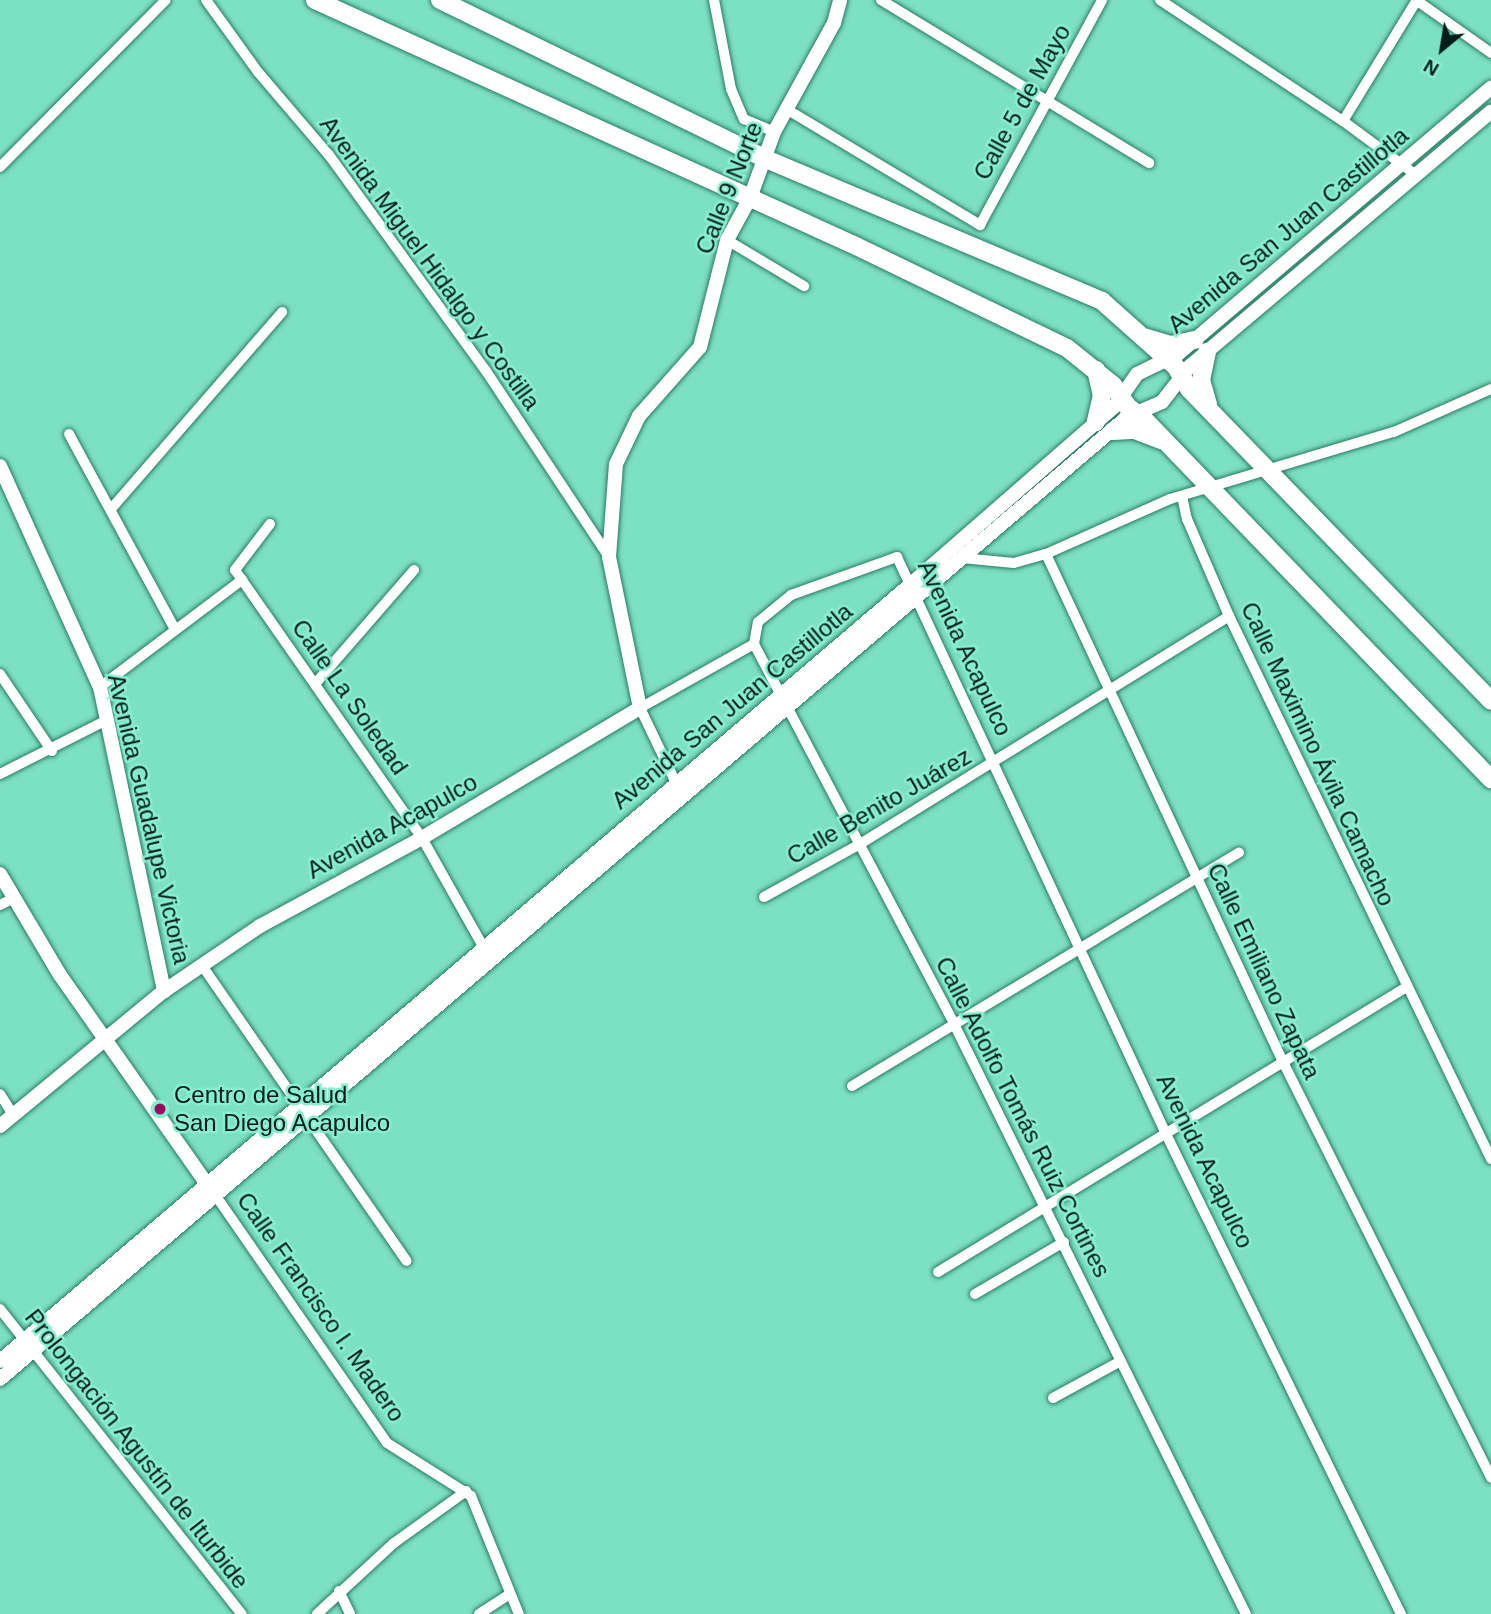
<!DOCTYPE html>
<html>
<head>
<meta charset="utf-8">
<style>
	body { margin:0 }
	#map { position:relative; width:1491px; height:1614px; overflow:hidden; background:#7ce0c2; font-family:Arial,sans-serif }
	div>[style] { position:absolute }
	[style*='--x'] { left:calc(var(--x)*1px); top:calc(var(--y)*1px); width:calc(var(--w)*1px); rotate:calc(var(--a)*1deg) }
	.roads { filter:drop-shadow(0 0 2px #2c7b65) drop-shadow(0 0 2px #2c7b65) }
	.street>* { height:10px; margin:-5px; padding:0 5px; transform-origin:5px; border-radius:5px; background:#fff }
	.secondary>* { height:14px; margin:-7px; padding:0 7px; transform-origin:7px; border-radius:7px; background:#fff }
	.highway>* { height:18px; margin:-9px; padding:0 9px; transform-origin:9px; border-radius:9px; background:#fff }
	.dots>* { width:19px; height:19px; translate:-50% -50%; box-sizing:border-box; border:4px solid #89eecf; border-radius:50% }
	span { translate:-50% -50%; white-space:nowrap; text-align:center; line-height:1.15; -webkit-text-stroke:5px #89eecf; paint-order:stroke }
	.street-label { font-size:24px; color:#001e16 }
	.poi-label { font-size:24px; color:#001e16 }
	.left { translate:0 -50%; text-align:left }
	.north { position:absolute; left:1407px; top:14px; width:70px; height:70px; -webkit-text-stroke:5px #89eecf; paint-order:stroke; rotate:210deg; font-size:19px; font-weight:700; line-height:28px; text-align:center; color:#001e16 }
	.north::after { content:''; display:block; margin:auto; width:24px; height:32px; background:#001e16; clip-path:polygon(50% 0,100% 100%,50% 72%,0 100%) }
</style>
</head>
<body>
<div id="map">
	<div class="roads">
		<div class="street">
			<div style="--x:206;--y:0;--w:89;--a:54.2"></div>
			<div style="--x:258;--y:72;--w:109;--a:49.5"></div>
			<div style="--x:329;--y:155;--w:267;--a:54"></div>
			<div style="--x:486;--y:371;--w:223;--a:56.5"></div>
			<div style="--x:714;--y:0;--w:91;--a:79.2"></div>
			<div style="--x:731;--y:89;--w:33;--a:67"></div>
			<div style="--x:744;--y:119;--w:33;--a:23"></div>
			<div style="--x:881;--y:0;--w:314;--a:31.3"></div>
			<div style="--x:1160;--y:0;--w:219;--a:33.5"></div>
			<div style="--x:1343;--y:121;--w:91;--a:36.5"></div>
			<div style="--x:1416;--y:0;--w:92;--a:35.2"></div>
			<div style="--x:788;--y:110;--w:224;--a:30.9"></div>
			<div style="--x:980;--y:225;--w:256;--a:-61.5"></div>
			<div style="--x:1343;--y:121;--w:142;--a:-58.6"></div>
			<div style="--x:0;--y:167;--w:235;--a:-45.2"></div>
			<div style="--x:727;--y:240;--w:90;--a:30.9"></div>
			<div style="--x:69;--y:434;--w:222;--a:61.5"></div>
			<div style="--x:1182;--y:496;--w:24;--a:78"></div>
			<div style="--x:1187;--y:519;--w:106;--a:66.6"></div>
			<div style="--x:1229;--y:616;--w:603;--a:64.24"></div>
			<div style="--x:111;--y:509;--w:261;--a:-49"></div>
			<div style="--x:270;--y:524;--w:58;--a:127.3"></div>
			<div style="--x:235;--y:570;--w:327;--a:55.1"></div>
			<div style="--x:422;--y:838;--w:126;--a:60.6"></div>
			<div style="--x:1046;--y:554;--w:561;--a:64.99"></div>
			<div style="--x:1283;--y:1062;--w:465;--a:63.4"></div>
			<div style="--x:962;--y:558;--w:52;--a:5.5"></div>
			<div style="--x:1014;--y:563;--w:33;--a:-16"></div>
			<div style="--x:1046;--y:554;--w:136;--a:-23.9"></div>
			<div style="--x:1170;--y:499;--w:234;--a:-16.7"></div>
			<div style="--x:1394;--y:432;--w:106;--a:-23.9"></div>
			<div style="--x:754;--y:644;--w:22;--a:-80"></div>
			<div style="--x:758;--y:622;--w:43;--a:-39.3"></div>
			<div style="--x:791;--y:595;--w:113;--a:-19.7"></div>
			<div style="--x:897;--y:557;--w:639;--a:65"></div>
			<div style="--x:1167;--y:1136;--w:532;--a:63.92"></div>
			<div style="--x:754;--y:644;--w:429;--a:62.2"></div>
			<div style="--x:954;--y:1024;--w:658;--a:63.67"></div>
			<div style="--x:0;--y:674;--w:93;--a:56"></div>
			<div style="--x:315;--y:684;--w:151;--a:-49"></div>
			<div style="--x:100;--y:687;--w:178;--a:-37"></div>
			<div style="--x:0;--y:774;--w:120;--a:-26.8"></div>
			<div style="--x:676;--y:783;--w:83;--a:-115.6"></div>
			<div style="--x:640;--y:708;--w:131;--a:-29.3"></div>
			<div style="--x:764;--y:897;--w:110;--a:-28.9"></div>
			<div style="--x:860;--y:844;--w:434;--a:-31.7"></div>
			<div style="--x:0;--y:905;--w:16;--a:-27"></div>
			<div style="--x:201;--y:964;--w:361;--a:55.3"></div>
			<div style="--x:852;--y:1086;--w:452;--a:-31.1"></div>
			<div style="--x:0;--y:1094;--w:25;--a:58"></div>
			<div style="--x:216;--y:1196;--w:300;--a:55.3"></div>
			<div style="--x:387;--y:1443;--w:99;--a:32.2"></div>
			<div style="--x:471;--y:1496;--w:127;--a:67.9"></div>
			<div style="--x:938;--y:1272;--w:547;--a:-31.31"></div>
			<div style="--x:975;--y:1294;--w:103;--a:-30.3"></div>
			<div style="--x:0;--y:1309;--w:389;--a:51.6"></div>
			<div style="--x:1053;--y:1398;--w:77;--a:-28.6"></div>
			<div style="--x:339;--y:1591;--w:25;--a:64"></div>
			<div style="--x:317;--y:1614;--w:105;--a:-42.7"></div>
			<div style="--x:394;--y:1543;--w:89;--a:-35.8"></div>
			<div style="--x:479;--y:1614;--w:37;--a:-33"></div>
		</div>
		<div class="secondary">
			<div style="--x:0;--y:466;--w:243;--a:65.7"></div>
			<div style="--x:100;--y:687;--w:311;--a:78.1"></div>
			<div style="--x:0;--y:874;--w:117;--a:59.3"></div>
			<div style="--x:60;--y:975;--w:263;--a:54.9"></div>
			<div style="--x:0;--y:1126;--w:212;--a:-39.5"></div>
			<div style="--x:164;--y:991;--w:116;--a:-34.1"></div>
			<div style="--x:260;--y:926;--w:184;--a:-28.5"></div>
			<div style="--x:422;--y:838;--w:254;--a:-30.8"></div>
			<div style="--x:640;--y:708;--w:154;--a:-101.6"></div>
			<div style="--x:609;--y:557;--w:93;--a:-85.7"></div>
			<div style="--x:616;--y:464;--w:53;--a:-64.4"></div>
			<div style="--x:639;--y:416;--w:92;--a:-48.5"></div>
			<div style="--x:700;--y:347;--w:110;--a:-75.8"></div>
			<div style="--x:727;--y:240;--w:48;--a:-61.3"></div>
			<div style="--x:750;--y:198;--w:70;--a:-70"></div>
			<div style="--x:774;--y:132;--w:124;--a:-61.2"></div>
			<div style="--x:834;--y:23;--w:24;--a:-75"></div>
			<div style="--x:0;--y:1361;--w:1197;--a:-40.46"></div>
			<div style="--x:911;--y:584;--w:269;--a:-41.1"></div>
			<div style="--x:1114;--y:407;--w:40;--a:-55.1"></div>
			<div style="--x:1137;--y:374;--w:46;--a:-26"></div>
			<div style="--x:1178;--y:354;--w:411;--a:-40.4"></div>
			<div style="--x:0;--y:1379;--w:1482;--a:-40.48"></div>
			<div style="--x:1127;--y:417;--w:38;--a:-23"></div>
			<div style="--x:1162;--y:402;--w:46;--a:-52.1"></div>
			<div style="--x:1190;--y:366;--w:394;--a:-40.2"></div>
		</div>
		<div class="highway">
			<div style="--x:315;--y:0;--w:594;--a:24.45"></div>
			<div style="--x:856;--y:246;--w:234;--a:25.8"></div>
			<div style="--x:1067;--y:348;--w:59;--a:38.8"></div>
			<div style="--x:1113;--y:385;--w:27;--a:56"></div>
			<div style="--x:1128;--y:407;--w:17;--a:36"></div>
			<div style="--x:1142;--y:417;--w:503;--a:46.05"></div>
			<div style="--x:440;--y:0;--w:363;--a:26"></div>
			<div style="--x:766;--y:159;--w:365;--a:22.9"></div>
			<div style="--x:1102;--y:301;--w:99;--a:41.7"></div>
			<div style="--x:1176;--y:367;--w:26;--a:59"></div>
			<div style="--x:1189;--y:389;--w:434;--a:45.9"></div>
			<div style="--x:1144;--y:337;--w:28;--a:17"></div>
			<div style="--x:1171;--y:345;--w:24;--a:-12"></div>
			<div style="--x:1207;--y:352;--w:29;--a:102"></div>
			<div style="--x:1201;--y:380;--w:26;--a:74"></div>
			<div style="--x:1096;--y:370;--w:26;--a:77"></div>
			<div style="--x:1102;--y:395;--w:28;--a:103"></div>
			<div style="--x:1113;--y:431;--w:22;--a:-3"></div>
			<div style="--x:1135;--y:430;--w:28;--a:21"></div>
		</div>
	</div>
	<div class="dots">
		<div style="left:160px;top:1109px;background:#980d61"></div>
	</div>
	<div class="street-label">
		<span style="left:1022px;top:102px;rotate:-61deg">Calle 5 de Mayo</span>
		<span style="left:729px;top:188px;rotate:-68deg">Calle 9 Norte</span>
		<span style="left:1288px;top:230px;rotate:-40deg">Avenida San Juan Castillotla</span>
		<span style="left:430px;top:263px;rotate:54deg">Avenida Miguel Hidalgo y Costilla</span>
		<span style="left:965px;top:648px;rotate:65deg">Avenida Acapulco</span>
		<span style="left:350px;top:697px;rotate:55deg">Calle La Soledad</span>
		<span style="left:732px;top:706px;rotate:-40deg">Avenida San Juan Castillotla</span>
		<span style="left:1318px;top:754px;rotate:65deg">Calle Maximino Ávila Camacho</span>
		<span style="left:879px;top:806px;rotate:-30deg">Calle Benito Juárez</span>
		<span style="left:149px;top:819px;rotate:77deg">Avenida Guadalupe Victoria</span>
		<span style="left:392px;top:826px;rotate:-29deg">Avenida Acapulco</span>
		<span style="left:1264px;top:971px;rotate:65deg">Calle Emiliano Zapata</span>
		<span style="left:1023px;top:1117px;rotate:63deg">Calle Adolfo Tomás Ruiz Cortines</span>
		<span style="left:1205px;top:1161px;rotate:64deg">Avenida Acapulco</span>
		<span style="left:321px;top:1307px;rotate:55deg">Calle Francisco I. Madero</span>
		<span style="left:137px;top:1449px;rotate:52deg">Prolongación Agustín de Iturbide</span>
	</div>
	<div class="poi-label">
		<span class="left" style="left:174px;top:1109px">Centro de Salud<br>San Diego Acapulco</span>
	</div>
	<div class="north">N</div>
</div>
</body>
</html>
